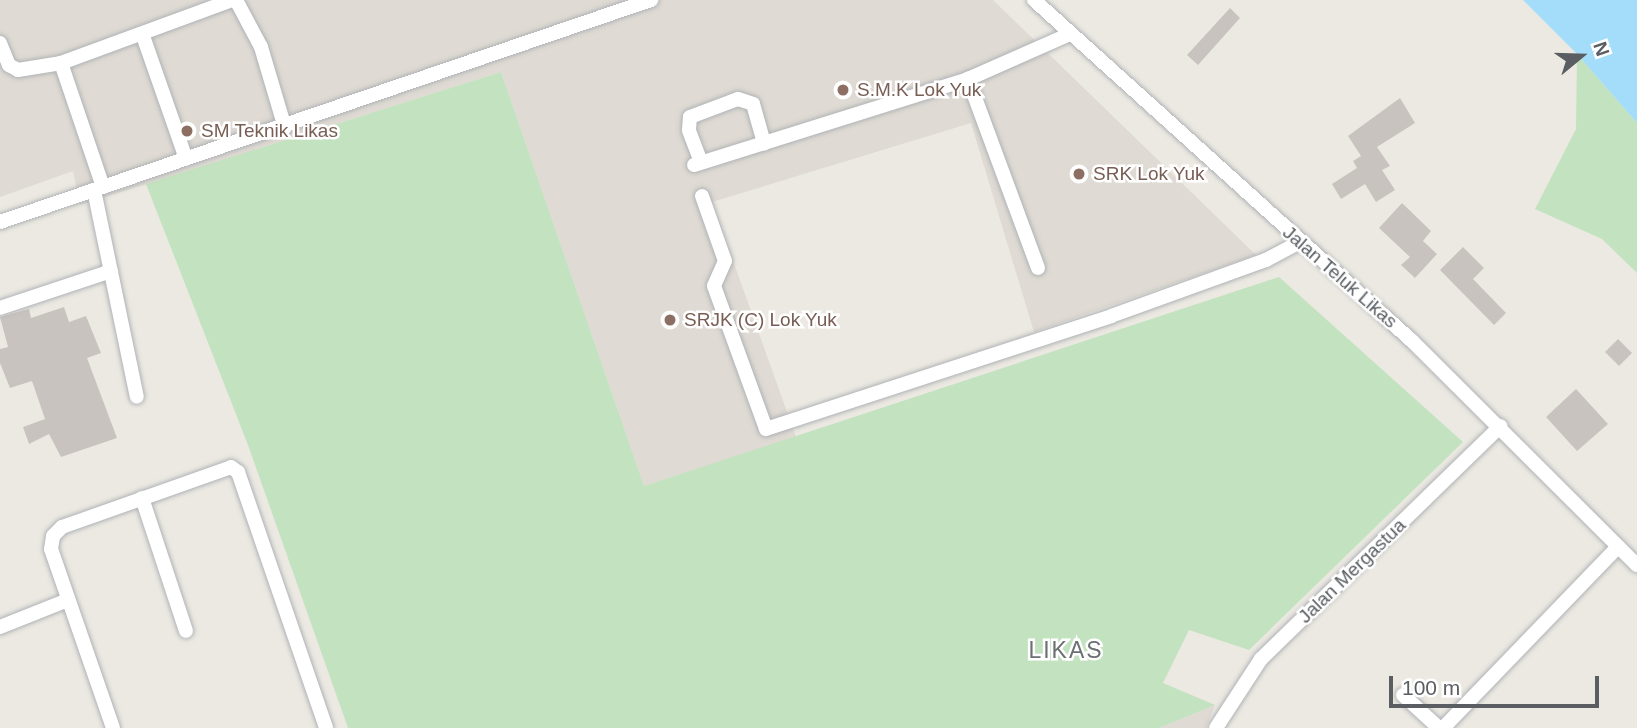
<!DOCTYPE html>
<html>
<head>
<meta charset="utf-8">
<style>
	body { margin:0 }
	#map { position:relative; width:1637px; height:728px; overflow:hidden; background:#ece9e2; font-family:Helvetica,sans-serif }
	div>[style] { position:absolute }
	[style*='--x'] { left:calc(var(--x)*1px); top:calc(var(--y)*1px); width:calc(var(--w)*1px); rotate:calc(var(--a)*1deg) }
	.education>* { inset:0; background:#dfdad3 }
	.green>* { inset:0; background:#c3e2bf }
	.water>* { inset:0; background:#a4ddf9 }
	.building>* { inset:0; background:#c8c3bf }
	.roads { filter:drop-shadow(0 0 2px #afb3b6) drop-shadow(0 0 2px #afb3b6) }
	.minor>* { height:14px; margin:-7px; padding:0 7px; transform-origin:7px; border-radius:7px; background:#fff }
	.dots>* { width:19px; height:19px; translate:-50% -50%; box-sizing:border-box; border:4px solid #fff; border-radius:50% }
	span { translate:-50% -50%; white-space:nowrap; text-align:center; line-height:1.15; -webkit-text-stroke:5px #fff; paint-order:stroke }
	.education-label { font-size:19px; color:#785e54 }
	.left { translate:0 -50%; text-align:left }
	.street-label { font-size:19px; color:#5a5e62 }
	.quarter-label { font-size:23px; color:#6b7073; letter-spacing:2px }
	.north { position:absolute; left:1546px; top:21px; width:70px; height:70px; -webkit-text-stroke:5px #fff; paint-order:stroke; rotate:71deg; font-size:19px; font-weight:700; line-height:28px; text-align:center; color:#5a5e62 }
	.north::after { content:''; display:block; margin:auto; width:24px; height:32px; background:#5a5e62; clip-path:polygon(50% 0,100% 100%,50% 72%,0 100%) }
	.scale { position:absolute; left:1389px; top:676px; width:210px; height:32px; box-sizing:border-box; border:4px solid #5a5e62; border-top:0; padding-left:9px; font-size:21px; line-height:24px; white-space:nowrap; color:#5a5e62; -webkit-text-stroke:5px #fff; paint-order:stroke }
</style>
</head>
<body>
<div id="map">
	<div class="education">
		<div style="clip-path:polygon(0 0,993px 0,1256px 255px,1034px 332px,971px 123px,712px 202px,796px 437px,644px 486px,501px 72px,80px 205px,73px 171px,0 197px)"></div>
		<div style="clip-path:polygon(1215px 705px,1206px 728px,1159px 728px)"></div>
	</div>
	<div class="green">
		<div style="clip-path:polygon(1577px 54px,1637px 123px,1637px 273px,1602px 239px,1535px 209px,1576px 129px)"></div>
		<div style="clip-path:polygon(501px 72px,644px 486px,1279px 277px,1463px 442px,1249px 650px,1189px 630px,1163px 683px,1215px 705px,1159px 728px,348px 728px,248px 445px,146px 184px)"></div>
	</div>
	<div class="water">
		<div style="clip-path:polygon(1523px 0,1637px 0,1637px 123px,1577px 54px)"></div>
	</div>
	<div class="building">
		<div style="clip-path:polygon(1230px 8px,1240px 18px,1198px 65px,1187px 55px)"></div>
		<div style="clip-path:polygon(1400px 98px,1415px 123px,1377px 147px,1390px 166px,1382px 170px,1395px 190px,1376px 202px,1365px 184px,1341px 199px,1332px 184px,1357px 168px,1353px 161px,1361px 156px,1348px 136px)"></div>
		<div style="clip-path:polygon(1402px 203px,1431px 231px,1423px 241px,1437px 254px,1415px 278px,1401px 265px,1410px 257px,1379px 228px)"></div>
		<div style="clip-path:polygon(1463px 247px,1484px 268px,1473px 279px,1506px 313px,1494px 325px,1440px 270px)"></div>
		<div style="clip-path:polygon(64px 307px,69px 322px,86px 316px,101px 353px,87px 358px,117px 438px,61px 457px,49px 434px,29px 444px,23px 427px,45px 419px,32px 381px,10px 388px,0 363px,0 349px,8px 347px,0 317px,29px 309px,31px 318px)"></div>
		<div style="clip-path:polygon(1618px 339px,1632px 353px,1619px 366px,1605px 352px)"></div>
		<div style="clip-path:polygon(1576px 389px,1608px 424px,1577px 451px,1546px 417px)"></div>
	</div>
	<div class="roads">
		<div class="minor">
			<div style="--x:236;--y:0;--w:53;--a:62"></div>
			<div style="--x:261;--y:47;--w:84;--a:73.5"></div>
			<div style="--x:1034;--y:0;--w:508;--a:42.05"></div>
			<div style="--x:1411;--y:340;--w:319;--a:44.9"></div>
			<div style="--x:143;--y:36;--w:130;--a:70.7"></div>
			<div style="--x:0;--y:43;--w:24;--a:68"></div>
			<div style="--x:9;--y:65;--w:10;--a:29"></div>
			<div style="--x:18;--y:70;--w:44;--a:-9.2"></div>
			<div style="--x:61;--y:63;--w:131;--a:71.3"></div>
			<div style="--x:61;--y:63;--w:182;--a:-20.2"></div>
			<div style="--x:701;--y:162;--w:34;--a:-111"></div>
			<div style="--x:689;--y:130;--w:13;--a:-86"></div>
			<div style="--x:690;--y:117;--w:51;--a:-20.6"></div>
			<div style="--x:738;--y:99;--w:16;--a:18"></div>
			<div style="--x:753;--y:104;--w:41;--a:74.2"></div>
			<div style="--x:694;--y:165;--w:287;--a:-17.4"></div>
			<div style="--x:94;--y:190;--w:211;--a:78.3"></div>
			<div style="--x:702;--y:196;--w:69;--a:70.5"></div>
			<div style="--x:725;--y:261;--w:27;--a:114"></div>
			<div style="--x:714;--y:286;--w:152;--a:70"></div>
			<div style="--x:766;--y:429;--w:363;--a:-18.1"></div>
			<div style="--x:1111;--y:316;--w:165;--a:-19.9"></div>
			<div style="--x:1266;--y:260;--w:38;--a:-28"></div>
			<div style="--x:0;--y:222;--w:688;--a:-18.83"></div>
			<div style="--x:1038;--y:268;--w:202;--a:-110.3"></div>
			<div style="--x:968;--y:79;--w:111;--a:-23.8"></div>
			<div style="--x:0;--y:308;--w:117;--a:-18.4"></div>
			<div style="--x:142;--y:498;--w:140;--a:71.7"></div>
			<div style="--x:0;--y:627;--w:73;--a:-21.7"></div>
			<div style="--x:1403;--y:695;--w:49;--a:42.5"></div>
			<div style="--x:113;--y:728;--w:189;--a:-109.1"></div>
			<div style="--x:51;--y:549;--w:13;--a:-81"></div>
			<div style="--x:53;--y:536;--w:13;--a:-45"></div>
			<div style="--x:62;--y:527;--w:179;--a:-19.5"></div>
			<div style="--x:231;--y:467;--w:9;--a:36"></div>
			<div style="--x:238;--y:472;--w:271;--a:71"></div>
			<div style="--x:1216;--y:728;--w:82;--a:-56.9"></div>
			<div style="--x:1261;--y:659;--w:334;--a:-44.2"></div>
			<div style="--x:1443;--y:728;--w:252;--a:-46"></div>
		</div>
	</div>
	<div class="dots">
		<div style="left:843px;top:90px;background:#8d6e63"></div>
		<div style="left:187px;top:131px;background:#8d6e63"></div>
		<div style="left:1079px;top:174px;background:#8d6e63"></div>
		<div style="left:670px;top:320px;background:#8d6e63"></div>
	</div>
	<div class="education-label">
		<span class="left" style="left:857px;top:90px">S.M.K Lok Yuk</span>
		<span class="left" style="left:201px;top:131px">SM Teknik Likas</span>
		<span class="left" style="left:1093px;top:174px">SRK Lok Yuk</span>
		<span class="left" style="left:684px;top:320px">SRJK (C) Lok Yuk</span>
	</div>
	<div class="street-label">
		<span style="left:1340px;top:277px;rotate:41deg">Jalan Teluk Likas</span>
		<span style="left:1352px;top:571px;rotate:-44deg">Jalan Mergastua</span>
	</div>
	<div class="quarter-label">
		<span style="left:1066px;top:650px">LIKAS</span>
	</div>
	<div class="north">N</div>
	<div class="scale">100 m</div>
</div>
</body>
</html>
